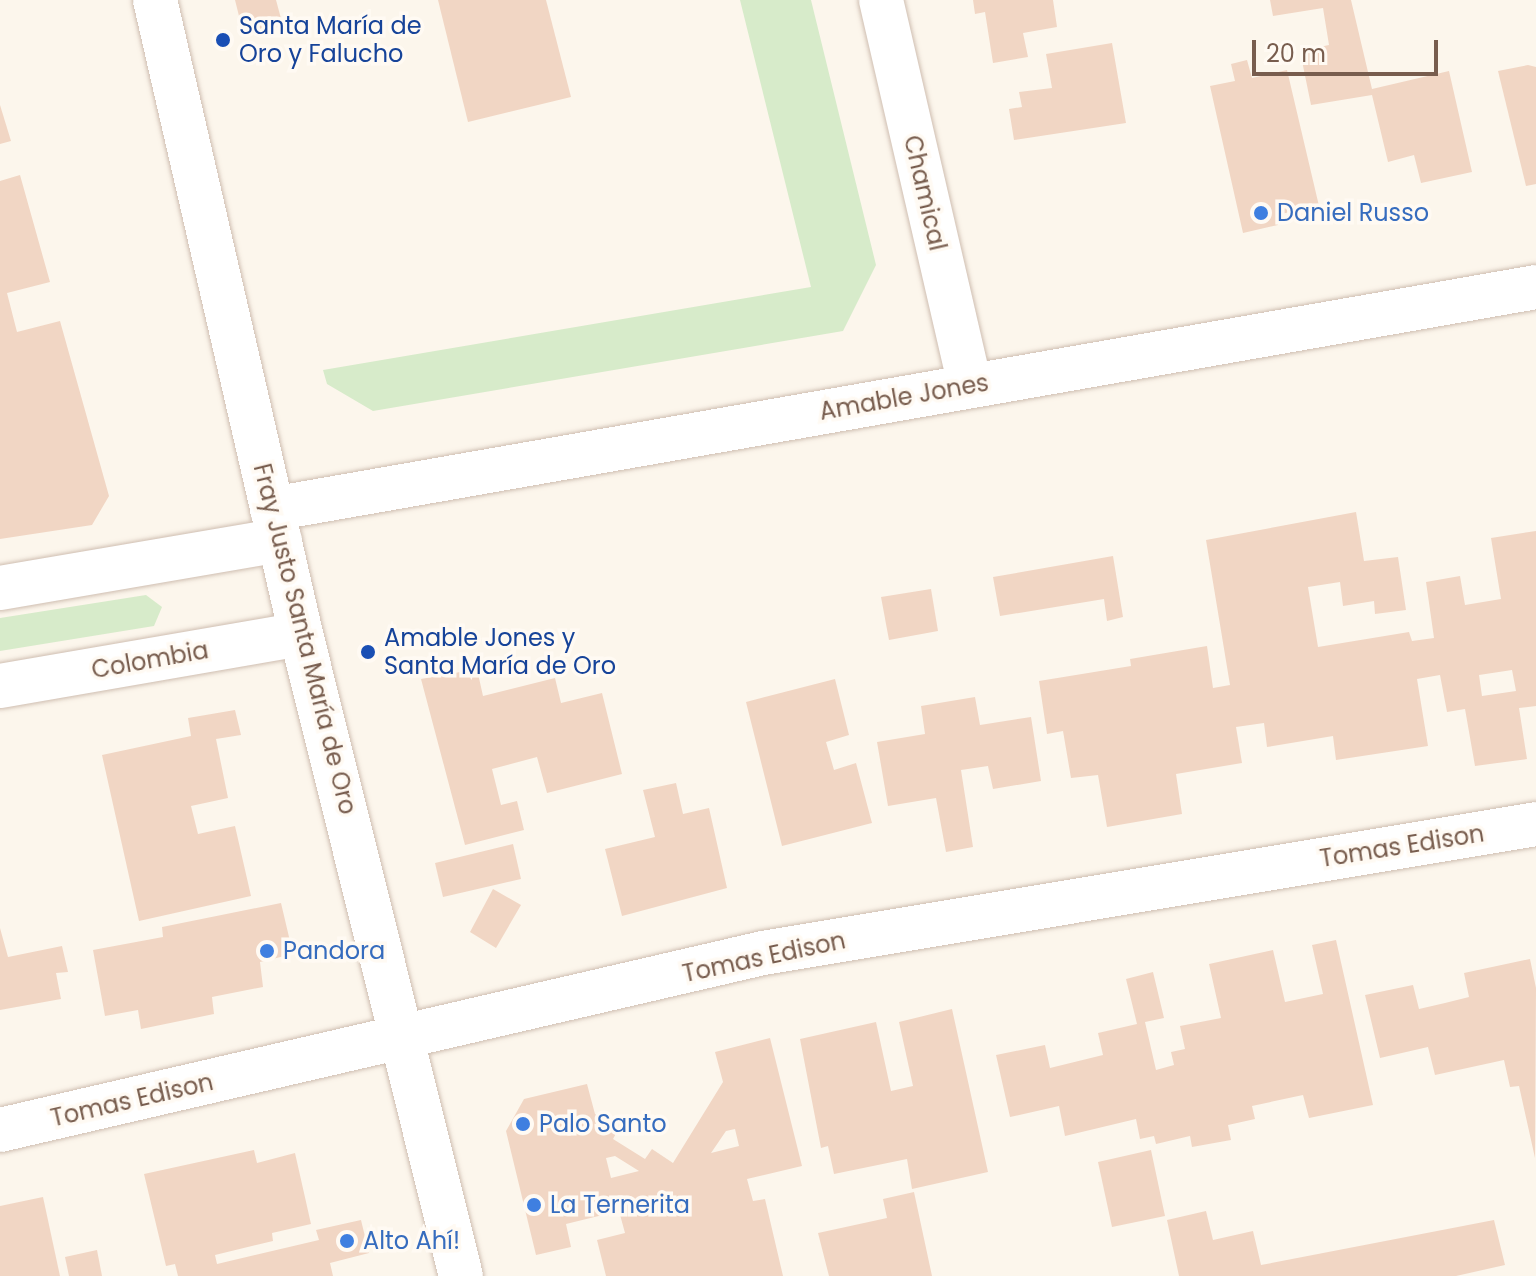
<!DOCTYPE html>
<html>
<head>
<meta charset="utf-8">
<style>
	body { margin:0 }
	#map { position:relative; width:1536px; height:1276px; overflow:hidden; background:#fcf6ec; font-family:Poppins,sans-serif }
	div>[style] { position:absolute }
	[style*='--x'] { left:calc(var(--x)*1px); top:calc(var(--y)*1px); width:calc(var(--w)*1px); rotate:calc(var(--a)*1deg) }
	.green>* { inset:0; background:#d7ebca }
	.building>* { inset:0; background:#f1d6c4 }
	.roads { filter:drop-shadow(0 0 2px #cfbeb1) drop-shadow(0 0 2px #cfbeb1) }
	.street>* { height:44px; margin:-22px; padding:0 22px; transform-origin:22px; border-radius:22px; background:#fff }
	.secondary>* { height:44px; margin:-22px; padding:0 22px; transform-origin:22px; border-radius:22px; background:#fff }
	.dots>* { width:22px; height:22px; translate:-50% -50%; box-sizing:border-box; border:4px solid #fffaf3; border-radius:50% }
	span { translate:-50% -50%; white-space:nowrap; text-align:center; line-height:1.15; -webkit-text-stroke:7px #fffaf3; paint-order:stroke }
	.transit-label { font-size:24px; color:#164399 }
	.left { translate:0 -50%; text-align:left }
	.street-label { font-size:24px; color:#785d4e }
	.shop-label { font-size:24px; color:#366cbe }
	.scale { position:absolute; left:1252px; top:40px; width:186px; height:36px; box-sizing:border-box; border:4px solid #785d4e; border-top:0; padding-left:10px; font-size:24px; line-height:28px; white-space:nowrap; color:#785d4e; -webkit-text-stroke:6px #fffaf3; paint-order:stroke }
</style>
</head>
<body>
<div id="map">
	<div class="green">
		<div style="clip-path:polygon(740px 0,811px 0,876px 265px,843px 331px,373px 411px,327px 384px,323px 370px,811px 287px)"></div>
		<div style="clip-path:polygon(146px 595px,162px 607px,154px 626px,0 651px,0 618px)"></div>
	</div>
	<div class="building">
		<div style="clip-path:polygon(235px 0,276px 0,283px 26px,244px 36px)"></div>
		<div style="clip-path:polygon(438px 0,546px 0,571px 97px,468px 122px)"></div>
		<div style="clip-path:polygon(973px 0,1053px 0,1057px 27px,1023px 33px,1028px 57px,993px 63px,985px 12px,975px 14px)"></div>
		<div style="clip-path:polygon(1270px 0,1351px 0,1372px 89px,1449px 71px,1472px 172px,1421px 183px,1414px 155px,1388px 162px,1372px 95px,1311px 105px,1300px 51px,1329px 45px,1323px 8px,1273px 16px)"></div>
		<div style="clip-path:polygon(1112px 43px,1126px 123px,1014px 140px,1009px 109px,1022px 107px,1019px 92px,1052px 88px,1046px 54px)"></div>
		<div style="clip-path:polygon(1247px 60px,1252px 78px,1287px 70px,1319px 206px,1276px 215px,1278px 225px,1243px 233px,1210px 86px,1235px 81px,1231px 64px)"></div>
		<div style="clip-path:polygon(1528px 65px,1536px 67px,1536px 184px,1526px 186px,1498px 71px)"></div>
		<div style="clip-path:polygon(0 105px,11px 141px,0 144px)"></div>
		<div style="clip-path:polygon(20px 175px,50px 282px,7px 293px,17px 332px,60px 321px,109px 496px,92px 525px,0 539px,0 181px)"></div>
		<div style="clip-path:polygon(evenodd,1356px 512px,1364px 561px,1398px 557px,1406px 610px,1375px 614px,1374px 601px,1343px 606px,1340px 582px,1308px 587px,1318px 647px,1409px 632px,1412px 641px,1434px 638px,1426px 582px,1460px 576px,1465px 605px,1501px 599px,1491px 538px,1536px 531px,1536px 706px,1519px 708px,1527px 759px,1475px 766px,1465px 709px,1447px 712px,1440px 675px,1417px 679px,1428px 746px,1336px 760px,1333px 736px,1267px 747px,1264px 723px,1236px 727px,1242px 763px,1176px 774px,1182px 814px,1107px 827px,1098px 775px,1071px 778px,1063px 731px,1047px 734px,1039px 681px,1131px 666px,1130px 659px,1207px 646px,1213px 688px,1230px 685px,1206px 540px,1356px 512px,1512px 670px,1516px 691px,1482px 696px,1479px 675px,1512px 670px)"></div>
		<div style="clip-path:polygon(1113px 556px,1123px 617px,1107px 621px,1104px 599px,1000px 616px,993px 577px)"></div>
		<div style="clip-path:polygon(931px 589px,938px 631px,889px 640px,881px 597px)"></div>
		<div style="clip-path:polygon(477px 669px,483px 696px,555px 678px,561px 703px,602px 693px,622px 774px,547px 793px,537px 757px,492px 769px,501px 805px,517px 801px,524px 830px,465px 845px,421px 679px)"></div>
		<div style="clip-path:polygon(835px 679px,849px 735px,826px 742px,834px 770px,856px 763px,872px 823px,782px 846px,746px 702px)"></div>
		<div style="clip-path:polygon(975px 697px,980px 725px,1031px 717px,1041px 781px,993px 789px,988px 766px,961px 770px,973px 847px,946px 852px,936px 798px,888px 806px,877px 742px,925px 734px,921px 706px)"></div>
		<div style="clip-path:polygon(235px 710px,241px 735px,216px 739px,228px 798px,191px 806px,198px 834px,235px 826px,251px 896px,139px 921px,102px 755px,191px 736px,188px 718px)"></div>
		<div style="clip-path:polygon(676px 783px,683px 814px,709px 808px,727px 888px,622px 916px,605px 849px,655px 837px,643px 790px)"></div>
		<div style="clip-path:polygon(513px 844px,521px 879px,443px 897px,435px 863px)"></div>
		<div style="clip-path:polygon(493px 889px,521px 905px,496px 948px,470px 932px)"></div>
		<div style="clip-path:polygon(281px 903px,293px 954px,260px 962px,263px 987px,212px 997px,214px 1014px,141px 1029px,138px 1010px,105px 1016px,93px 950px,163px 937px,162px 927px)"></div>
		<div style="clip-path:polygon(0 928px,8px 957px,62px 946px,68px 972px,56px 973px,61px 999px,0 1010px)"></div>
		<div style="clip-path:polygon(1336px 940px,1373px 1105px,1309px 1118px,1303px 1095px,1252px 1106px,1255px 1119px,1228px 1125px,1231px 1140px,1192px 1147px,1190px 1136px,1156px 1144px,1154px 1136px,1140px 1139px,1136px 1119px,1065px 1136px,1059px 1106px,1010px 1117px,996px 1055px,1045px 1045px,1050px 1068px,1103px 1055px,1098px 1033px,1137px 1024px,1126px 979px,1153px 972px,1164px 1018px,1145px 1022px,1156px 1070px,1174px 1065px,1171px 1052px,1185px 1049px,1180px 1026px,1221px 1018px,1209px 964px,1273px 950px,1285px 1002px,1323px 994px,1312px 945px)"></div>
		<div style="clip-path:polygon(1530px 959px,1536px 988px,1535px 1158px,1519px 1086px,1510px 1087px,1504px 1060px,1435px 1075px,1428px 1047px,1380px 1058px,1365px 995px,1413px 985px,1419px 1009px,1445px 1003px,1469px 997px,1464px 973px)"></div>
		<div style="clip-path:polygon(952px 1009px,988px 1172px,912px 1189px,907px 1159px,834px 1174px,828px 1146px,821px 1148px,800px 1039px,876px 1022px,891px 1091px,913px 1086px,899px 1022px)"></div>
		<div style="clip-path:polygon(evenodd,770px 1038px,802px 1166px,747px 1179px,753px 1201px,765px 1199px,783px 1276px,606px 1276px,597px 1240px,625px 1233px,619px 1211px,566px 1224px,571px 1247px,536px 1255px,506px 1131px,524px 1099px,587px 1084px,595px 1114px,619px 1128px,613px 1139px,645px 1159px,652px 1149px,673px 1163px,723px 1082px,715px 1052px,770px 1038px,735px 1129px,739px 1146px,711px 1153px,726px 1131px,735px 1129px,770px 1038px,615px 1156px,639px 1171px,611px 1178px,606px 1158px,615px 1156px)"></div>
		<div style="clip-path:polygon(254px 1150px,257px 1163px,295px 1153px,311px 1224px,272px 1233px,273px 1241px,215px 1255px,217px 1264px,319px 1240px,316px 1230px,361px 1220px,369px 1253px,330px 1263px,333px 1276px,178px 1276px,175px 1264px,166px 1266px,144px 1174px)"></div>
		<div style="clip-path:polygon(1151px 1150px,1165px 1216px,1112px 1227px,1098px 1162px)"></div>
		<div style="clip-path:polygon(914px 1192px,932px 1276px,829px 1276px,818px 1233px,887px 1218px,883px 1199px)"></div>
		<div style="clip-path:polygon(43px 1197px,60px 1276px,0 1276px,0 1206px)"></div>
		<div style="clip-path:polygon(1206px 1211px,1213px 1240px,1253px 1231px,1261px 1265px,1494px 1220px,1505px 1265px,1456px 1276px,1179px 1276px,1167px 1220px)"></div>
		<div style="clip-path:polygon(97px 1250px,102px 1276px,69px 1276px,65px 1257px)"></div>
	</div>
	<div class="roads">
		<div class="street">
			<div style="--x:881;--y:0;--w:396;--a:77"></div>
			<div style="--x:0;--y:588;--w:284;--a:-9.7"></div>
			<div style="--x:0;--y:686;--w:305;--a:-9.8"></div>
			<div style="--x:0;--y:1130;--w:783;--a:-13.06"></div>
			<div style="--x:763;--y:953;--w:784;--a:-9.47"></div>
		</div>
		<div class="secondary">
			<div style="--x:155;--y:0;--w:651;--a:77.03"></div>
			<div style="--x:301;--y:634;--w:662;--a:76.01"></div>
			<div style="--x:272;--y:509;--w:1283;--a:-9.96"></div>
		</div>
	</div>
	<div class="dots">
		<div style="left:223px;top:40px;background:#1a4fb4"></div>
		<div style="left:1261px;top:213px;background:#3f7fe0"></div>
		<div style="left:368px;top:652px;background:#1a4fb4"></div>
		<div style="left:267px;top:951px;background:#3f7fe0"></div>
		<div style="left:523px;top:1124px;background:#3f7fe0"></div>
		<div style="left:534px;top:1205px;background:#3f7fe0"></div>
		<div style="left:347px;top:1241px;background:#3f7fe0"></div>
	</div>
	<div class="transit-label">
		<span class="left" style="left:239px;top:40px">Santa María de<br>Oro y Falucho</span>
		<span class="left" style="left:384px;top:652px">Amable Jones y<br>Santa María de Oro</span>
	</div>
	<div class="street-label">
		<span style="left:925px;top:193px;rotate:77deg">Chamical</span>
		<span style="left:904px;top:397px;rotate:-10deg">Amable Jones</span>
		<span style="left:305px;top:639px;rotate:76deg">Fray Justo Santa María de Oro</span>
		<span style="left:150px;top:660px;rotate:-10deg">Colombia</span>
		<span style="left:1402px;top:846px;rotate:-9deg">Tomas Edison</span>
		<span style="left:764px;top:957px;rotate:-12deg">Tomas Edison</span>
		<span style="left:132px;top:1100px;rotate:-13deg">Tomas Edison</span>
	</div>
	<div class="shop-label">
		<span class="left" style="left:1277px;top:213px">Daniel Russo</span>
		<span class="left" style="left:283px;top:951px">Pandora</span>
		<span class="left" style="left:539px;top:1124px">Palo Santo</span>
		<span class="left" style="left:550px;top:1205px">La Ternerita</span>
		<span class="left" style="left:363px;top:1241px">Alto Ahí!</span>
	</div>
	<div class="scale">20 m</div>
</div>
</body>
</html>
